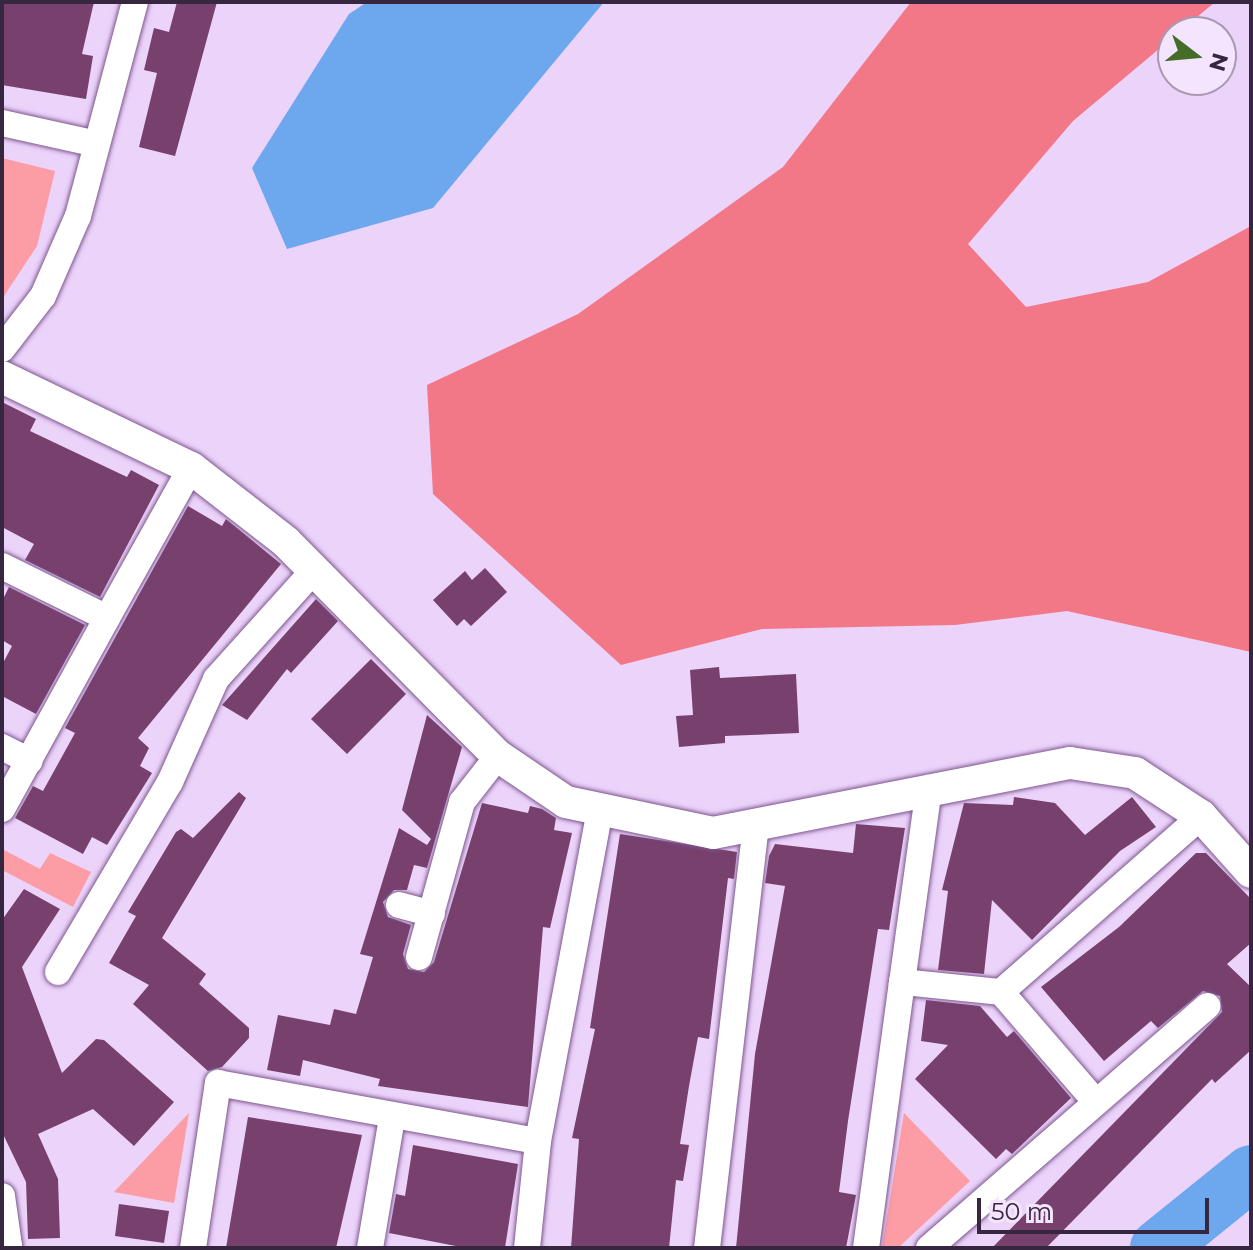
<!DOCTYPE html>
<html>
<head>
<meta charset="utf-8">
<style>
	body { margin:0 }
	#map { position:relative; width:1253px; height:1250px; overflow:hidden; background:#ecd3fa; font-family:Montserrat,sans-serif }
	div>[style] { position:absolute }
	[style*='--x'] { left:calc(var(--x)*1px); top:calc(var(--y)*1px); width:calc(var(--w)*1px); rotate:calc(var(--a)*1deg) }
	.green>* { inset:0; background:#fc9ca5 }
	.forest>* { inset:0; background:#f27887 }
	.water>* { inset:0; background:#6da7ee }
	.river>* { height:56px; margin:-28px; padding:0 28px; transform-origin:28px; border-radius:28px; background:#6da7ee }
	.building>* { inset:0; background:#77406d }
	.roads { filter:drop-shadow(0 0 2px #7d5690) drop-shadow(0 0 2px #7d5690) }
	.minor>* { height:26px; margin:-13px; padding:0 13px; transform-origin:13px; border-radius:13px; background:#fff }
	.tertiary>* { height:32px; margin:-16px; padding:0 16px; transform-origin:16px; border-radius:16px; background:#fff }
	span { translate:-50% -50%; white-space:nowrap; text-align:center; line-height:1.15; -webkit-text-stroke:8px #f5e4fe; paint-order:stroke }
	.frame { position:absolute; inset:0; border:4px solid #37263f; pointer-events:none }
	.north { position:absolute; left:1157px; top:16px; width:80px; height:80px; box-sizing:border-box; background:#f5e4fe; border:2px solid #a998b2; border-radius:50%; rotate:106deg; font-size:22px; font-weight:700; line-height:32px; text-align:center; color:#37263f }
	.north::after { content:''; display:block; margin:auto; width:28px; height:36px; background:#456d28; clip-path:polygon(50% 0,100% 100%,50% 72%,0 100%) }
	.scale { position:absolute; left:977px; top:1198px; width:232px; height:36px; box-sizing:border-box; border:4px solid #37263f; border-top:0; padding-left:10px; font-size:24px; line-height:28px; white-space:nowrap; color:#37263f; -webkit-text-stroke:6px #f5e4fe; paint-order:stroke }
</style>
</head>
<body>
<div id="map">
	<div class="green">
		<div style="clip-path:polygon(2px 158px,55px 171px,37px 246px,2px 299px)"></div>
		<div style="clip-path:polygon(2px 849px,40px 869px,50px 853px,91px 872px,73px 907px,2px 870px)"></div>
		<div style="clip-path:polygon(189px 1113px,174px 1203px,114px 1192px)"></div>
		<div style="clip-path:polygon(904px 1113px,970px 1181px,898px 1248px,882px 1248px)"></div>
	</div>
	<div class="forest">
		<div style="clip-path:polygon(911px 2px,1215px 2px,1073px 121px,968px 244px,1026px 307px,1148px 282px,1251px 226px,1251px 652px,1067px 611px,955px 625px,762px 629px,621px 665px,433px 494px,427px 385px,578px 314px,783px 167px)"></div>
	</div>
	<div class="water">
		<div style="clip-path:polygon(367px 2px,604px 2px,433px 208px,287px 249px,252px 168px,349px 14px)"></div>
	</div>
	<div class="river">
		<div style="--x:1158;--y:1248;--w:119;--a:-38.9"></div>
	</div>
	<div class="building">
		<div style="clip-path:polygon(2px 2px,94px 2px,82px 54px,93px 56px,86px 99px,2px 85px)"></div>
		<div style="clip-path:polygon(177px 2px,217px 2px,175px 156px,139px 147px,157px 73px,144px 70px,154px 28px,169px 32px)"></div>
		<div style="clip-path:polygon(2px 402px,36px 419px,30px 431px,127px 477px,131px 470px,159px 485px,100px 597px,25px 560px,34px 544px,2px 527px)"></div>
		<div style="clip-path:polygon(188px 506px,222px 526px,226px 519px,281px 564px,138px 738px,149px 748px,140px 766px,152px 773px,107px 845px,92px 837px,83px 854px,15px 818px,33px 786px,43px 791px,75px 733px,65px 728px)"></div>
		<div style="clip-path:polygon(485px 568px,507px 592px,471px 626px,464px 619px,457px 626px,433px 600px,465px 571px,472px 580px)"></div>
		<div style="clip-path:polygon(9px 587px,85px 625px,36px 714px,2px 696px,2px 665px,12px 646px,2px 640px,2px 601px)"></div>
		<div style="clip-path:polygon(316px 599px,338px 621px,291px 673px,287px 669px,247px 720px,222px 705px)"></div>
		<div style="clip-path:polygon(371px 659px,406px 694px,347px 754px,311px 719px)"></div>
		<div style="clip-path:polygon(719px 667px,720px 678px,796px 674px,799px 733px,725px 736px,725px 743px,679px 747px,676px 716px,693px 715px,690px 670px)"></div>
		<div style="clip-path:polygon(427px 715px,462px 747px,427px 868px,414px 865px,407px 890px,394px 890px,383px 902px,388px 917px,411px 925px,403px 954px,408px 969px,424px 972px,434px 962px,482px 803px,528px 813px,530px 806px,542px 809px,556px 818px,554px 830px,572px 833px,550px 928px,543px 927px,528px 1107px,378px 1086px,380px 1079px,303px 1060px,300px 1076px,267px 1070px,278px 1015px,330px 1025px,334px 1009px,356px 1014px,373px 957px,360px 954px,399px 828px,427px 845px,431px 839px,402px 810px)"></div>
		<div style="clip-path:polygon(239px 792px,246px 798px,162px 938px,206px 974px,199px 984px,249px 1028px,249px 1038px,222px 1067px,208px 1071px,133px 1004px,149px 985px,109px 963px,136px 916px,128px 912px,176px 832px,181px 829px,193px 838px)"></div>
		<div style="clip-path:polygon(1014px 797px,1055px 803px,1085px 835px,1132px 797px,1156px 827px,1120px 851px,1032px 940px,992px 900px,984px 974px,938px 970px,948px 891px,942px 890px,964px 803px,1013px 805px)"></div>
		<div style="clip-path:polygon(856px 824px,905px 828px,889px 930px,878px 929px,848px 1121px,839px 1192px,856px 1195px,846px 1248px,736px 1248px,755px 1054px,785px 886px,765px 883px,769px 856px,775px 844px,853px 853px)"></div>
		<div style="clip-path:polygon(620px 834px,737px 852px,734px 879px,728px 878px,709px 1039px,698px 1037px,689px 1086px,680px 1144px,689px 1145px,683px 1181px,676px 1180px,669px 1248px,571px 1248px,579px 1139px,572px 1138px,595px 1029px,590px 1028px)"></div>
		<div style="clip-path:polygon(1196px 853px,1206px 853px,1251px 899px,1251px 943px,1227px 964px,1251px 987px,1251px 1050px,1215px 1083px,1212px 1079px,1046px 1248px,992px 1248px,1222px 1012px,1220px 996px,1203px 991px,1158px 1028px,1151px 1021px,1104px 1061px,1041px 987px,1119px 927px)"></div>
		<div style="clip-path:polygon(24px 889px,60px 909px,22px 967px,62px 1073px,96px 1039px,104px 1040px,174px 1102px,134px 1146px,93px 1109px,38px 1134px,58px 1179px,60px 1238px,28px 1239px,26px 1182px,2px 1132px,2px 920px)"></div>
		<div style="clip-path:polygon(926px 1000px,980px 1006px,1007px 1037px,1014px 1031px,1071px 1098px,1012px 1154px,1006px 1149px,996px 1159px,915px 1079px,948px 1045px,921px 1041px)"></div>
		<div style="clip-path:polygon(248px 1117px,362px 1135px,336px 1248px,226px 1248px)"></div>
		<div style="clip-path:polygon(413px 1145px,518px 1164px,505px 1248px,466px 1248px,389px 1233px,396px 1194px,405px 1196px)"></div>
		<div style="clip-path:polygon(119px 1204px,169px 1211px,164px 1243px,115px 1236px)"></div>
	</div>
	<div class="roads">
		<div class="minor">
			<div style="--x:2;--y:123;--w:97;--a:12.5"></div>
			<div style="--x:2;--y:349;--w:67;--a:-52.3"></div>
			<div style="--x:43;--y:296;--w:87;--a:-66.4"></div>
			<div style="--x:78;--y:216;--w:221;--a:-75.1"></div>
			<div style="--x:2;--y:566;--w:117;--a:26.3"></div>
			<div style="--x:107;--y:618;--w:172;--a:-60.8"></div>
			<div style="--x:2;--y:747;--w:31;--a:27"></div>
			<div style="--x:929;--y:788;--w:196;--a:97.9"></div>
			<div style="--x:902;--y:982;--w:100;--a:5.8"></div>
			<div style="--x:1001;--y:992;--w:266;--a:-41.3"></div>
			<div style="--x:2;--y:809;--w:218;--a:-61.2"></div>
			<div style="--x:399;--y:905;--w:34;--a:15"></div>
			<div style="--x:419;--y:957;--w:161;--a:-74.5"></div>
			<div style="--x:462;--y:802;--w:58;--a:-52"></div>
			<div style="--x:58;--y:972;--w:221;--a:-59.5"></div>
			<div style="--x:170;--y:782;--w:113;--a:-65.9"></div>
			<div style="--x:216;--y:679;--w:147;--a:-48"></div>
			<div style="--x:1001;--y:992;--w:145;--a:49.2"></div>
			<div style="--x:2;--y:1196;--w:50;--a:82"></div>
			<div style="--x:9;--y:1246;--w:7;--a:172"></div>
			<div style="--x:193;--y:1248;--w:167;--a:-81.4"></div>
			<div style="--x:218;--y:1083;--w:325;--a:10.3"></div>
			<div style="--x:538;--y:1141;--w:338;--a:-79.4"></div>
			<div style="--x:370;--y:1248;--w:132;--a:-80.4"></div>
			<div style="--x:527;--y:1248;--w:108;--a:-84.1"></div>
			<div style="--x:707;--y:1248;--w:426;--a:-83.4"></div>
			<div style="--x:866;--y:1248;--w:268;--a:-82.3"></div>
			<div style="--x:929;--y:1248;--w:369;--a:-41"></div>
		</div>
		<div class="tertiary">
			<div style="--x:2;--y:377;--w:210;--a:25.7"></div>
			<div style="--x:191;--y:468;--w:120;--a:37.9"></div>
			<div style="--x:286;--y:542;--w:301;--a:45.3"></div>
			<div style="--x:498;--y:756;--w:82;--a:34.1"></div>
			<div style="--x:566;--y:802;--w:150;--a:11.9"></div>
			<div style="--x:713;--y:833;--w:364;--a:-11.1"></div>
			<div style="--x:1070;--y:763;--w:66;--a:8.7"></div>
			<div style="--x:1135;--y:773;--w:79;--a:33.1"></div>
			<div style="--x:1201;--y:816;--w:75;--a:48.2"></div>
		</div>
	</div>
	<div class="frame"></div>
	<div class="north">N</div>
	<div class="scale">50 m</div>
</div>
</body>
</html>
